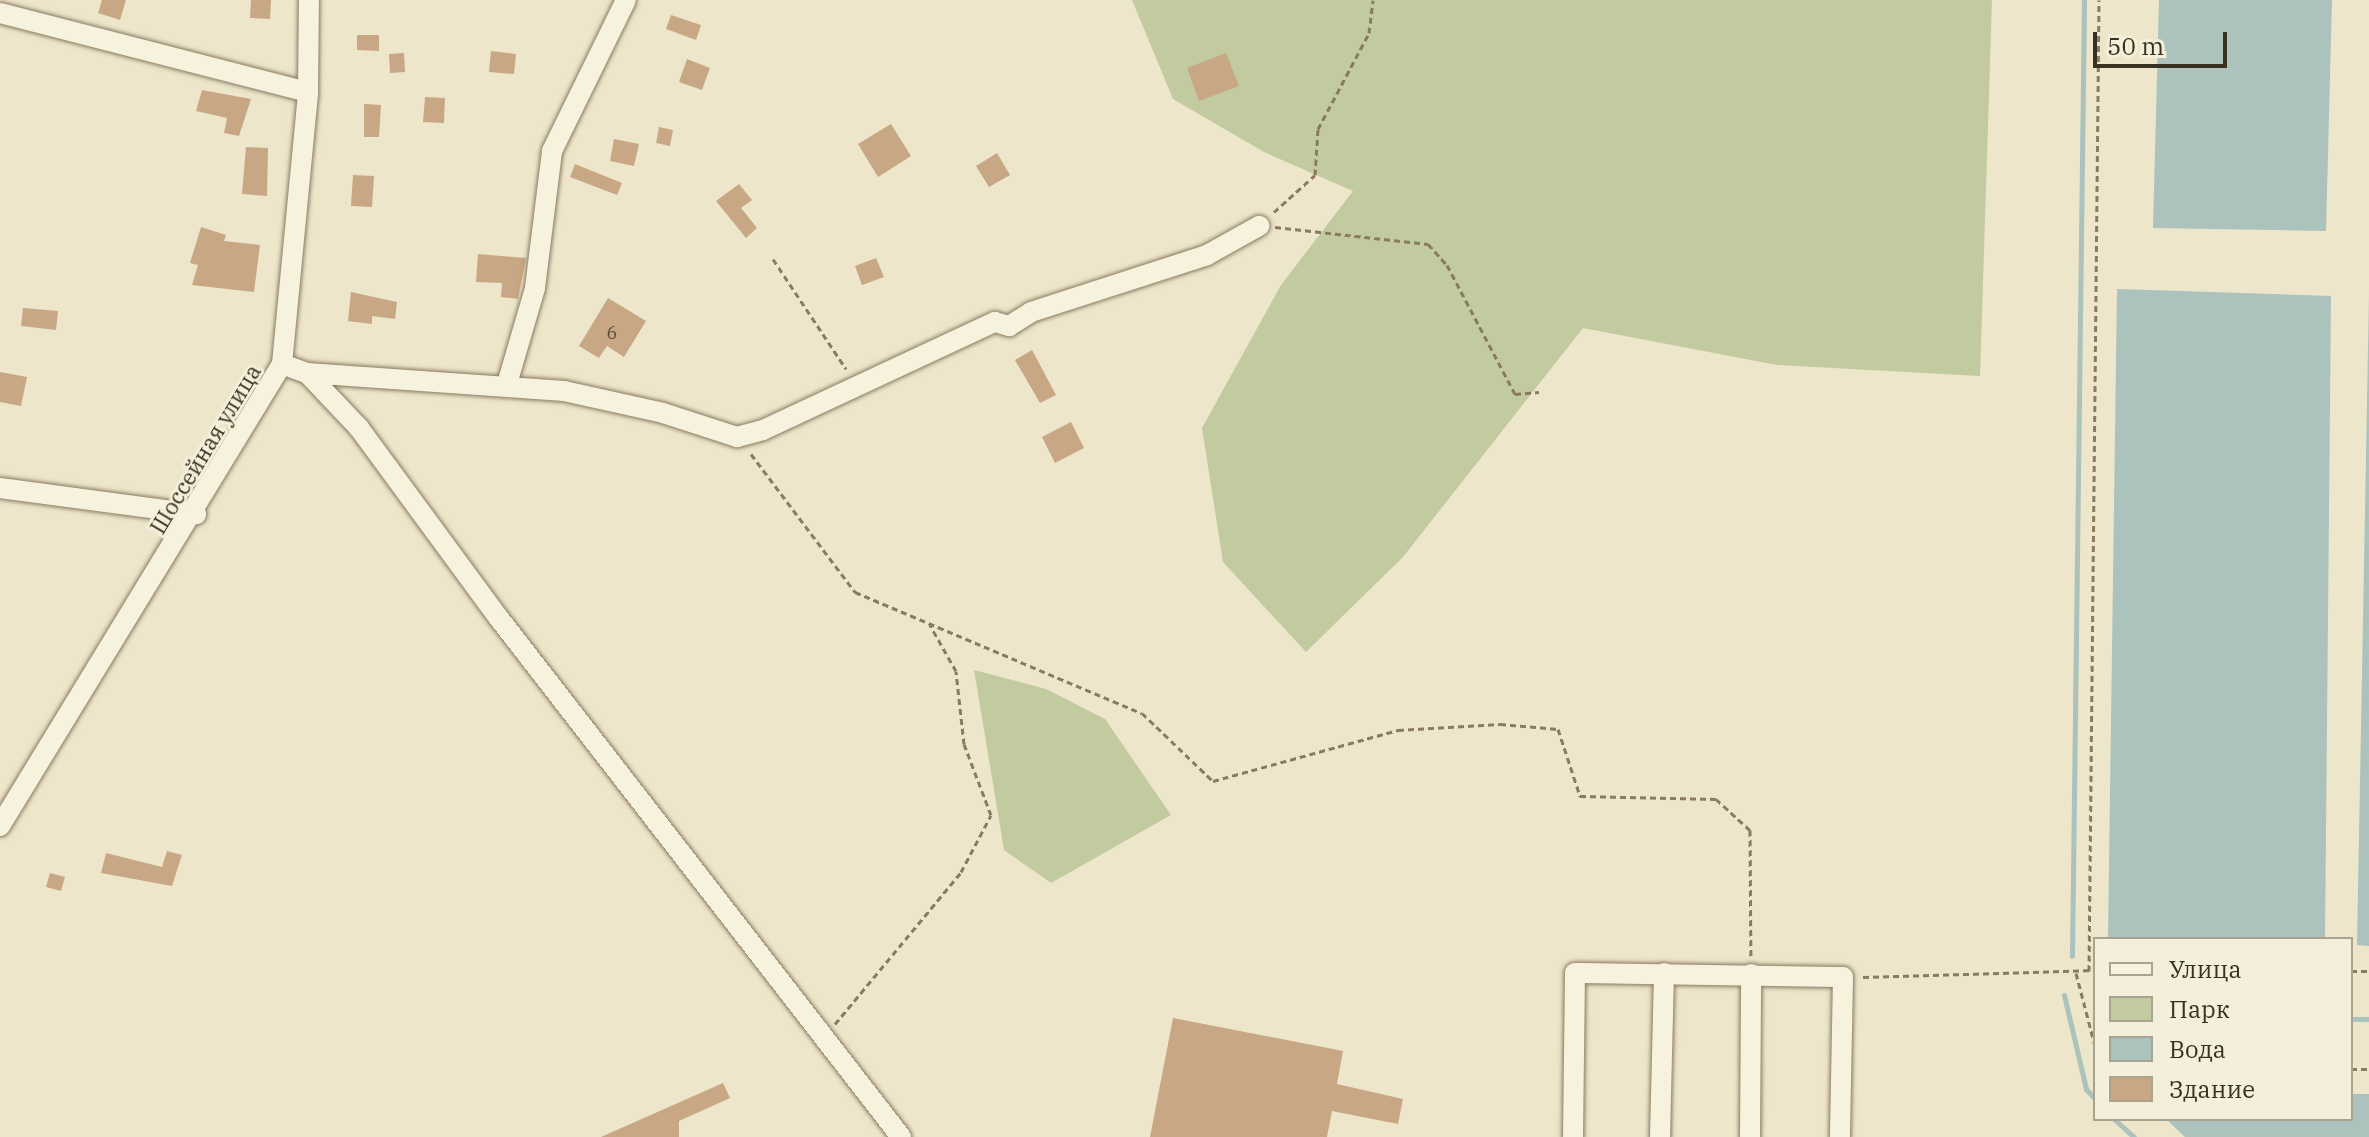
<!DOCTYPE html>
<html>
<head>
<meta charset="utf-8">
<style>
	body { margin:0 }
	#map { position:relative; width:2369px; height:1137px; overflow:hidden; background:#ede6cb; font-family:"IBM Plex Serif",serif }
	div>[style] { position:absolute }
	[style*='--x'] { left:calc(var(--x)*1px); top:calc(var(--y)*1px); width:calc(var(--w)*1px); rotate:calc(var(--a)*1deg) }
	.green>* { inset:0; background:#c1cb9f }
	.water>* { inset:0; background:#abc2bd }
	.stream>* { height:5px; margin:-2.5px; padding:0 2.5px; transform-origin:2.5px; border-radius:2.5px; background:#abc2bd }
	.building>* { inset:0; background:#c8a784 }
	.path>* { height:3px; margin-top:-1.5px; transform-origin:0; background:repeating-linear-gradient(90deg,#897a60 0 6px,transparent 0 10px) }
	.roads { filter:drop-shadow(0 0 2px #897a60) drop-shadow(0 0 2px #897a60) }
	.minor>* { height:20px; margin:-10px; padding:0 10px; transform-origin:10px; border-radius:10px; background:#f7f2de }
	span { translate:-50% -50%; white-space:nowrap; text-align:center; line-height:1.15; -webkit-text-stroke:6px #f4efda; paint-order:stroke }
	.number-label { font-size:18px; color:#5e4e3a }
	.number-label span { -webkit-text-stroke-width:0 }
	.street-label { font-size:22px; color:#3a3022 }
	.legend { position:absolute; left:2093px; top:937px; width:260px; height:184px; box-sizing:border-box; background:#f4efda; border:2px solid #aaa390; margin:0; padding:10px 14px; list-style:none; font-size:24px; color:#3a3022 }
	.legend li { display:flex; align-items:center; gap:16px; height:40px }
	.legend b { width:40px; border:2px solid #aaa390 }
	.scale { position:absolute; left:2093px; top:32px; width:134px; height:36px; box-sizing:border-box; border:4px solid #3a3022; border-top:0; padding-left:10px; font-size:24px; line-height:28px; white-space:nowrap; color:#3a3022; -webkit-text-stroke:6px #f4efda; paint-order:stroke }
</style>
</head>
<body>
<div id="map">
	<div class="green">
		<div style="clip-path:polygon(1132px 0,1992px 0,1980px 376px,1777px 365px,1583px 328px,1403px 557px,1306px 652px,1223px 562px,1202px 428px,1281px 285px,1353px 191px,1264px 152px,1173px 99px)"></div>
		<div style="clip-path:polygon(974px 670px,1046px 689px,1105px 719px,1171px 815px,1051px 883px,1004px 850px)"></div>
	</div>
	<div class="water">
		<div style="clip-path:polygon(2159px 0,2332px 0,2326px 231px,2153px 228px)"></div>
		<div style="clip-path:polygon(2117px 289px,2331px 296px,2325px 939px,2108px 939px)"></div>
		<div style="clip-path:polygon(2369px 294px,2369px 946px,2357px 945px)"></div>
		<div style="clip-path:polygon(2351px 1094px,2369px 1094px,2369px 1137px,2185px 1137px,2166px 1119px,2351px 1119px)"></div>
	</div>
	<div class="stream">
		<div style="--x:2072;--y:956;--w:956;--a:-89.28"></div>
		<div style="--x:2064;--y:995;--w:97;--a:76.8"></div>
		<div style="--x:2086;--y:1089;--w:13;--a:48"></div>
		<div style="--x:2351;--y:1019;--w:18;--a:0"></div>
		<div style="--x:2114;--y:1119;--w:27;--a:42"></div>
	</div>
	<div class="building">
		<div style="clip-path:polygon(102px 0,126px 0,120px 20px,98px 13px)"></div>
		<div style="clip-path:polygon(251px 0,271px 0,270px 19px,250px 18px)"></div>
		<div style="clip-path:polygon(671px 15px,701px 25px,696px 40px,666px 29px)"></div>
		<div style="clip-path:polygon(357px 35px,379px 35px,379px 51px,357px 50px)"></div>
		<div style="clip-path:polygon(491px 51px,516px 54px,514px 74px,489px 72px)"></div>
		<div style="clip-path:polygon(404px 53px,405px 72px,390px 73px,389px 54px)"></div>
		<div style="clip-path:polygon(1226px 53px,1239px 86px,1199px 101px,1187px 68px)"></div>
		<div style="clip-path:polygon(687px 59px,710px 68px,702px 90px,679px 82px)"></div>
		<div style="clip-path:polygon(202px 90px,251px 99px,239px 136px,224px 133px,227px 118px,196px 111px)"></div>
		<div style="clip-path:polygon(425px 97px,445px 98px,444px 123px,423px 122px)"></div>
		<div style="clip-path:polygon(364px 104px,381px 105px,379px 137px,364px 137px)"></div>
		<div style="clip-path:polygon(891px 124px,911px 156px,878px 177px,858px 144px)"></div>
		<div style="clip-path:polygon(659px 127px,673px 130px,670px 146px,656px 143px)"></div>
		<div style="clip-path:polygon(614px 139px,639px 144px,634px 166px,610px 161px)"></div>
		<div style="clip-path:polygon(246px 147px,268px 148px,267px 196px,242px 194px)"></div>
		<div style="clip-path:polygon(997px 153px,1010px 175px,989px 187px,976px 166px)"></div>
		<div style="clip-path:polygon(575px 164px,622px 183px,617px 195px,570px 177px)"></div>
		<div style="clip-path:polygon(353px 175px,374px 176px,372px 207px,351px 206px)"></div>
		<div style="clip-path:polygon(739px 184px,752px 200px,741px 208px,757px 228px,746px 238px,716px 201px)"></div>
		<div style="clip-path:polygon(201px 227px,226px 235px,224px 241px,260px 245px,254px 292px,192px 285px,198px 265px,190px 263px)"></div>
		<div style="clip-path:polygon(478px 254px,526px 258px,518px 299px,501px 297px,502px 283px,476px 282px)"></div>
		<div style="clip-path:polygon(876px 258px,884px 277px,862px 285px,855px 266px)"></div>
		<div style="clip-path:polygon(351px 292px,397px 302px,395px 319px,372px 316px,372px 324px,348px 321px)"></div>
		<div style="clip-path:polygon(608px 298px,646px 321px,624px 357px,607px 346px,599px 358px,579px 346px)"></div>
		<div style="clip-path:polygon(23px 308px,58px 311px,56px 330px,21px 326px)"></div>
		<div style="clip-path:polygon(1032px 350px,1056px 395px,1040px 403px,1015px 360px)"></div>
		<div style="clip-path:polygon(0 372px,27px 377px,21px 406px,0 402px)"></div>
		<div style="clip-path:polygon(1071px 422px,1084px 448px,1055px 463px,1042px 437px)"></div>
		<div style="clip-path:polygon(167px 851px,182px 855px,172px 886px,101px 873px,106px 853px,162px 867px)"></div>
		<div style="clip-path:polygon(50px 873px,65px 877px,61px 891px,46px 887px)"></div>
		<div style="clip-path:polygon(1173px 1018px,1343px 1051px,1337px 1084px,1403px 1099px,1398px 1124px,1332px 1111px,1327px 1137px,1150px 1137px)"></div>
		<div style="clip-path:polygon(723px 1083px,730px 1098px,679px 1121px,679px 1137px,601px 1137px)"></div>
	</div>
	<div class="path">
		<div style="--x:1274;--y:212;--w:55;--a:-42.1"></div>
		<div style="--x:1315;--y:175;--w:46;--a:-86.3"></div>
		<div style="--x:1318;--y:129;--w:109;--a:-62"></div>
		<div style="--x:1369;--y:33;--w:33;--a:-83"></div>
		<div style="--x:1275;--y:227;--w:154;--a:6.3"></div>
		<div style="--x:1428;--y:244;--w:28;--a:48"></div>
		<div style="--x:1447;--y:265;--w:146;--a:62.2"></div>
		<div style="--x:1515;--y:394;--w:24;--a:-5"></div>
		<div style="--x:773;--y:259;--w:132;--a:56.4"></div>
		<div style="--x:751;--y:454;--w:173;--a:53"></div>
		<div style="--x:855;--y:592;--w:311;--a:22.9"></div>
		<div style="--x:1142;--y:713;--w:98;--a:43.8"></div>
		<div style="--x:1213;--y:781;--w:192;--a:-15.4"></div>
		<div style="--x:1398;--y:730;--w:102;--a:-3.4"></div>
		<div style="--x:1500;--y:724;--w:58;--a:4.9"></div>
		<div style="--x:1558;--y:729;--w:71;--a:71.8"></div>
		<div style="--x:1580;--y:796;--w:136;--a:1.3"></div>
		<div style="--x:1716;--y:799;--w:46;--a:42.4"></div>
		<div style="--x:1750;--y:830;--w:128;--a:89.6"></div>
		<div style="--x:2089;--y:971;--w:971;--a:-89.41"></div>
		<div style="--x:2351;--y:971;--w:18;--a:0"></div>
		<div style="--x:2076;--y:973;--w:75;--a:75.4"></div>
		<div style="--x:1863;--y:977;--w:232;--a:-1.7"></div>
		<div style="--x:835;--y:1024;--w:197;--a:-50.3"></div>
		<div style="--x:961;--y:872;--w:64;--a:-62.2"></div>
		<div style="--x:991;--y:815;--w:76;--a:-110.8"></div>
		<div style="--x:964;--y:744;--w:73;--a:-96.3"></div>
		<div style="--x:956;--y:671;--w:53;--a:-119.5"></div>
		<div style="--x:2351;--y:1069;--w:18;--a:0"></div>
	</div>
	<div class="roads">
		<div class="minor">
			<div style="--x:0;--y:13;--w:318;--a:14.4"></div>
			<div style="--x:282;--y:364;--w:27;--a:20"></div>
			<div style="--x:307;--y:373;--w:258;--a:4"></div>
			<div style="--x:564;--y:391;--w:101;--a:12.5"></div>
			<div style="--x:663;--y:413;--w:78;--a:18"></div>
			<div style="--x:737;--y:437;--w:27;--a:-15"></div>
			<div style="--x:763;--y:430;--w:256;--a:-25"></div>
			<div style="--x:995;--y:322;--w:15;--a:16"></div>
			<div style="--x:1009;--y:326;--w:26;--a:-32"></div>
			<div style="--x:1031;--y:312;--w:185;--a:-17.9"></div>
			<div style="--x:1207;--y:255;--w:60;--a:-29.1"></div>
			<div style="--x:307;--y:373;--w:76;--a:46.6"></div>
			<div style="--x:359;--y:428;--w:235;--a:53.7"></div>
			<div style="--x:498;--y:617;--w:658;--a:52.22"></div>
			<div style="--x:507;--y:384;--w:100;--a:-73.7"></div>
			<div style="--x:535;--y:288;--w:138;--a:-82.9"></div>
			<div style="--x:552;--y:151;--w:168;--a:-63.9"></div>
			<div style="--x:0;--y:488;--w:198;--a:7.6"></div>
			<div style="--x:0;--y:826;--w:541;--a:-58.6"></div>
			<div style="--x:282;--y:364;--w:273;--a:-84.5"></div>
			<div style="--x:308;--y:92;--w:92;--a:-89.4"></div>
			<div style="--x:1573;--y:1137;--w:164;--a:-89.3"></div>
			<div style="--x:1575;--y:973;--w:268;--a:0.9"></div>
			<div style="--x:1843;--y:977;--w:160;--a:91.1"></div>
			<div style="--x:1660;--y:1137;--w:164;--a:-88.6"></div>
			<div style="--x:1750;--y:1137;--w:163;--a:-89.6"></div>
		</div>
	</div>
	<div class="number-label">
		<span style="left:612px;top:333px">6</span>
	</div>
	<div class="street-label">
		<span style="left:205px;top:449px;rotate:-59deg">Шоссейная улица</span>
	</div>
	<ul class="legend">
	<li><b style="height:10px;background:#f7f2de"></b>Улица</li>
	<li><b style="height:22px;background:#c1cb9f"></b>Парк</li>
	<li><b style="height:22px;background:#abc2bd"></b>Вода</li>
	<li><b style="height:22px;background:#c8a784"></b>Здание</li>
	</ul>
	<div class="scale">50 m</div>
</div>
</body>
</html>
